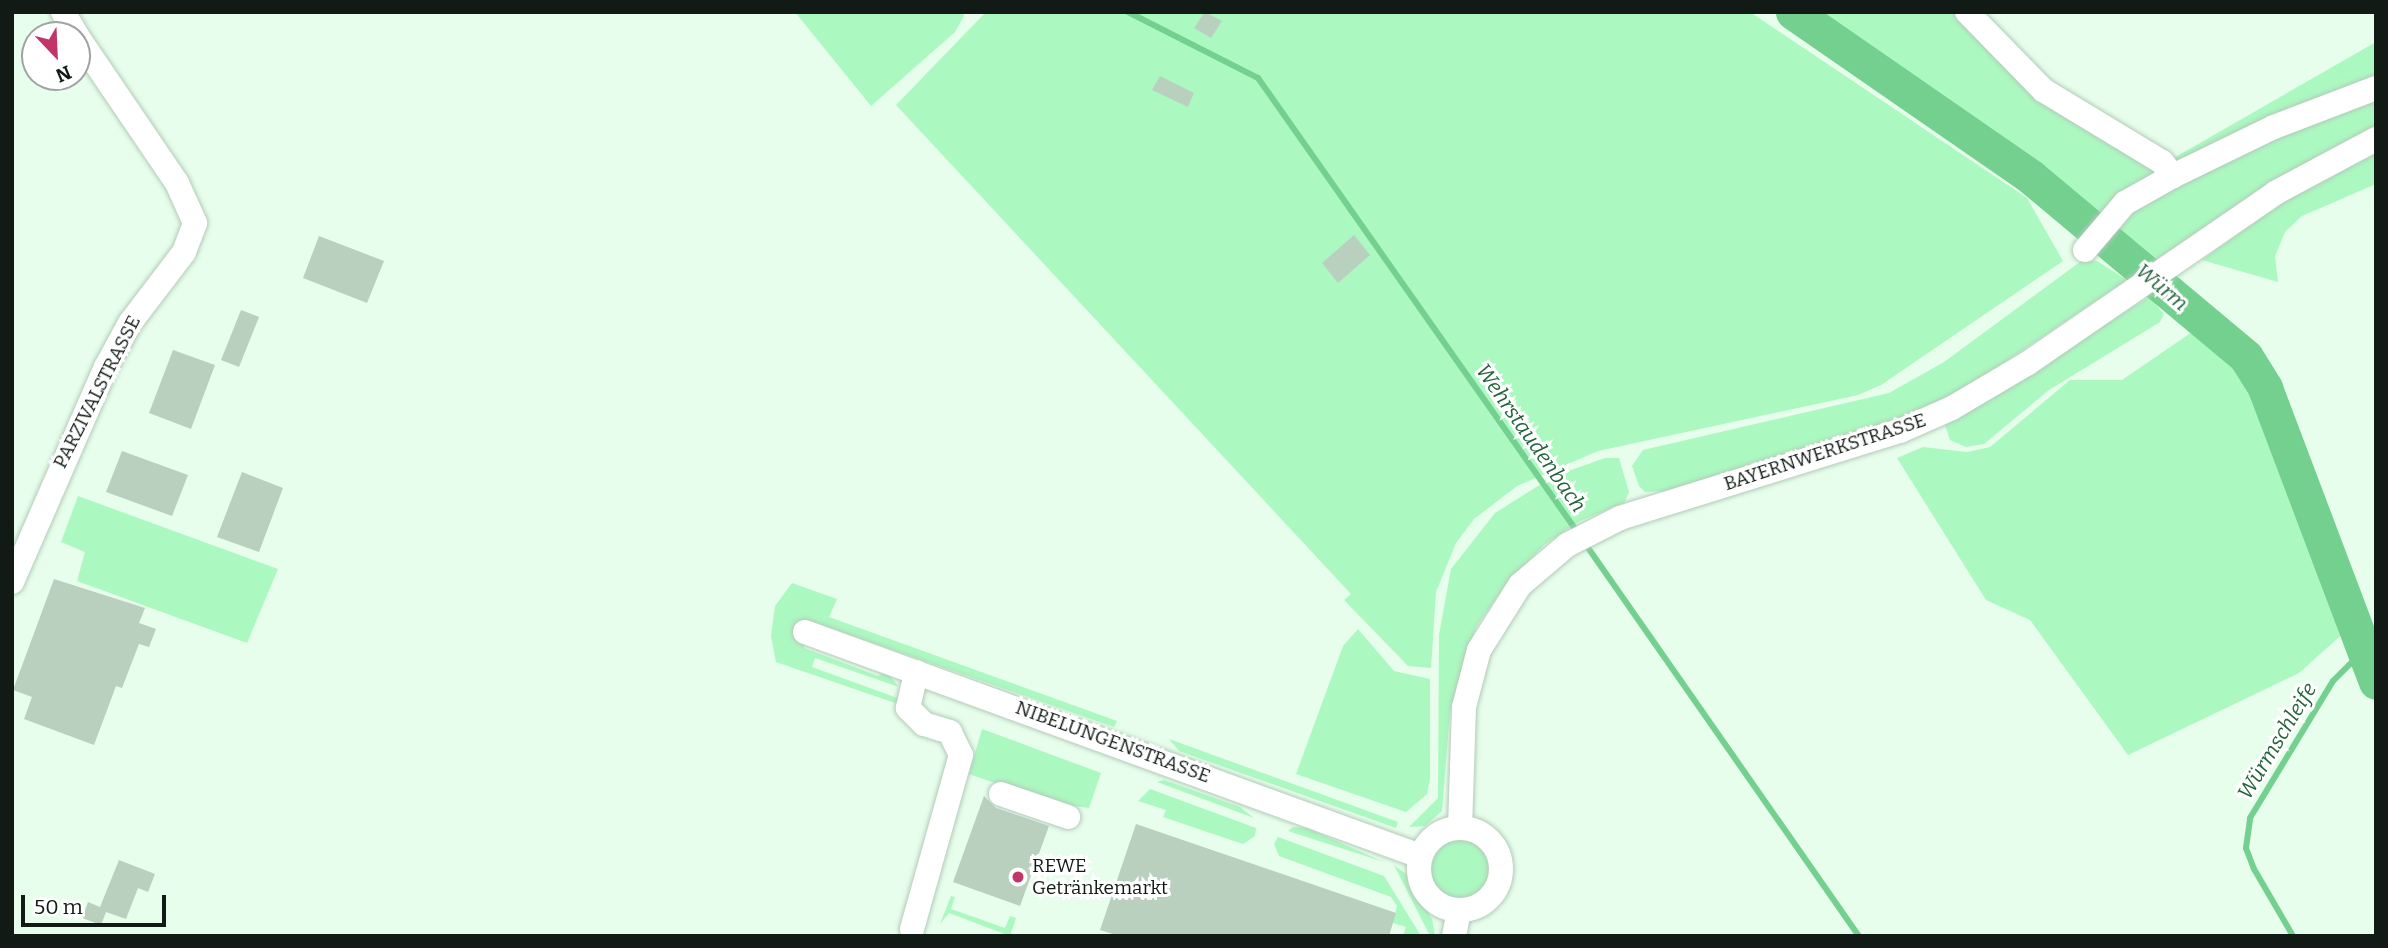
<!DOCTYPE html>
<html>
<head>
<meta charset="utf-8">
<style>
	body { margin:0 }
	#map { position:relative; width:2388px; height:948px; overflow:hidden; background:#e6feeb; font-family:Bitter,serif }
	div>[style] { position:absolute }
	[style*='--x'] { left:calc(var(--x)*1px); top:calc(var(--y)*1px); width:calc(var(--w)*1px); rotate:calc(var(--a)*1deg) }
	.green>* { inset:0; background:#acf8c1 }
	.round { border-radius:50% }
	.stream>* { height:6px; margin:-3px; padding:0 3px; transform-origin:3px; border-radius:3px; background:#73d08f }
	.river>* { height:35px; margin:-17.5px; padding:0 17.5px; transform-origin:17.5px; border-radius:17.5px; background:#73d08f }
	.building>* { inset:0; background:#b9d0bf }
	.roads { filter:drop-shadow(0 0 2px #b3cab9) drop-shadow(0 0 2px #b3cab9) }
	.minor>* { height:24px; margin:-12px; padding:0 12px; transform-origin:12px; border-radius:12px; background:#fff }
	.minor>.ring { margin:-12px; padding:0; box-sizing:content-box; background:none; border:24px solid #fff; border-radius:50% }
	.dots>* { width:19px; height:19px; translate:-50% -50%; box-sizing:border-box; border:4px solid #fff; border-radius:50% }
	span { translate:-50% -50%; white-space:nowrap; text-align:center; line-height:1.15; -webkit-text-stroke:6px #fff; paint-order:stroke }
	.street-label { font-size:19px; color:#111a14 }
	.poi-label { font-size:19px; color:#111a14 }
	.left { translate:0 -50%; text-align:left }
	.water-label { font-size:21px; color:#22633a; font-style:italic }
	.frame { position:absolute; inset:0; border:14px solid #111a14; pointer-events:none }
	.north { position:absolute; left:21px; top:21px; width:70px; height:70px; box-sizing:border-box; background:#fff; border:2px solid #a0a3a1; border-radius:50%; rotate:157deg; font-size:19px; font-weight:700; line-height:28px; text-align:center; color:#111a14 }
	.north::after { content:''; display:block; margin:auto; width:24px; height:32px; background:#c13569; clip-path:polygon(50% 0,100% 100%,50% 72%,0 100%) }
	.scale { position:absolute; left:21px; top:895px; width:145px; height:32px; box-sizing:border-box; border:4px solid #111a14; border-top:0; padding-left:9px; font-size:21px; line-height:24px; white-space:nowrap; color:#111a14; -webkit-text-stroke:5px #fff; paint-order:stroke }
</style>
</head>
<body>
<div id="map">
	<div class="green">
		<div style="clip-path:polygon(795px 12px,963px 12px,964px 16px,955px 32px,871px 106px)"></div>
		<div style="clip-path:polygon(986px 12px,1750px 12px,2027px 198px,2063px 261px,1881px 385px,1858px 395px,1598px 451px,1517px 486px,1474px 519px,1456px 543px,1436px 592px,1431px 668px,1408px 666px,1344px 600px,1351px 594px,896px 105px)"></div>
		<div style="clip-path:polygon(1817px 12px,1961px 12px,2159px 172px,2102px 216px)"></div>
		<div style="clip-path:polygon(2376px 42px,2376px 84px,2183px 162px,2172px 159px)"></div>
		<div style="clip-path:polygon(2376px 98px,2376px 126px,2319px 155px,2134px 274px,2095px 247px,2112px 223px,2228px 158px)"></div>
		<div style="clip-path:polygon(2376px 152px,2376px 184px,2302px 216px,2285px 232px,2275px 256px,2278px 282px,2202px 260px,2278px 205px)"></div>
		<div style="clip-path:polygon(2084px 259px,2097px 261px,2127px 280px,1947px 401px,1897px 422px,1679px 490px,1645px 492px,1639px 486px,1632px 466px,1643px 450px,1889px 393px,1944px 362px)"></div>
		<div style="clip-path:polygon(2149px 297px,2164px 314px,2160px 322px,2049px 390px,1984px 444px,1966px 447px,1950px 440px,1945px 425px,1956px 417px)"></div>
		<div style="clip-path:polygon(2195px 330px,2238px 366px,2268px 423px,2347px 630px,2299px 673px,2128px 755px,2030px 620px,1986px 600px,1897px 458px,1923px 447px,1967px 452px,1990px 447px,2070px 380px,2122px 380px)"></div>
		<div style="clip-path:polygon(1605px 458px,1619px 458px,1629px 492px,1624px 503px,1580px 521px,1544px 545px,1506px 584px,1476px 627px,1450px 711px,1442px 811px,1425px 826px,1409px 827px,1438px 798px,1439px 635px,1451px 569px,1495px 513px,1554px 476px)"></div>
		<div style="clip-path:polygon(78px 496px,278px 569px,247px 643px,77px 581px,85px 552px,61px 542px)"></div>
		<div style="clip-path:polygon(792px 583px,837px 599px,829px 617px,1117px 721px,1114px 727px,807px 620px,804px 648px,878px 676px,887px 672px,899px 687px,815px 658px,812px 667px,903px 700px,901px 705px,776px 662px,771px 636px,775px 606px)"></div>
		<div style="clip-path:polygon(1358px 629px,1394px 671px,1430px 679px,1430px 779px,1427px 794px,1406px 812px,1296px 774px,1343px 646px)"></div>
		<div style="clip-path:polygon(982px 729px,1101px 773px,1089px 808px,1055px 804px,969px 774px)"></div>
		<div style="clip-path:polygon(1169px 739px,1398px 822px,1396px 828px,1179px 751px)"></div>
		<div style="clip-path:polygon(1164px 780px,1240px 807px,1254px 818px,1157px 782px)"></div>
		<div style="clip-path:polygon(1150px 789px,1256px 828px,1255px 836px,1243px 844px,1163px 817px,1166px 810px,1138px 801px)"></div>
		<div style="clip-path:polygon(1293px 827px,1307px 828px,1384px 862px,1288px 831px)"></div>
		<div style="clip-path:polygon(1278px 837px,1384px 876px,1421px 936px,1403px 936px,1406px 927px,1393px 923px,1397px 906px,1391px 897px,1279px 856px,1274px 844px)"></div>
		<div class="round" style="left:1429px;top:838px;width:62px;height:62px"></div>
		<div style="clip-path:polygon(1394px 865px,1406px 874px,1432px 919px,1435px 936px,1430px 936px)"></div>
		<div style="clip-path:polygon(951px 896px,955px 897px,951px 909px,1005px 928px,1010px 916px,1016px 918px,1010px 936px,949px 913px,940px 924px)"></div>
	</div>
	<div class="stream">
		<div style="--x:1128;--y:12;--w:146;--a:26.9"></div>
		<div style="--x:1258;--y:78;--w:556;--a:54.88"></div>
		<div style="--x:1584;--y:542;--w:480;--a:55.1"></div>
		<div style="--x:2293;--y:936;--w:78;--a:-120.2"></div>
		<div style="--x:2254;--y:869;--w:22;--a:-111"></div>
		<div style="--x:2246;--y:848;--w:30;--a:-82"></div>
		<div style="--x:2250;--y:818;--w:160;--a:-58.8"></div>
		<div style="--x:2333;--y:681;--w:47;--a:-45"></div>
	</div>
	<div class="river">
		<div style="--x:1793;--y:12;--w:290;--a:34.7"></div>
		<div style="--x:2031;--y:177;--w:280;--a:39.9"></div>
		<div style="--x:2246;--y:357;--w:36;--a:58"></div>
		<div style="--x:2265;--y:388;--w:314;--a:69.3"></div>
	</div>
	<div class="building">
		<div style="clip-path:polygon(1205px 12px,1222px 21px,1211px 38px,1194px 28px)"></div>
		<div style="clip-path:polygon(1160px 76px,1194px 93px,1188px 107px,1152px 90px)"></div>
		<div style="clip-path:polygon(1354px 235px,1370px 255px,1338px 283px,1322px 263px)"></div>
		<div style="clip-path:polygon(319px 236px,384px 261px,367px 303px,303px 278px)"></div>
		<div style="clip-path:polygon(241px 310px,259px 317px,239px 367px,221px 360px)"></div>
		<div style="clip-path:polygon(173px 350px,215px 365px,191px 429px,149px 413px)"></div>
		<div style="clip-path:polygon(122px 451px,188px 475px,172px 516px,106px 492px)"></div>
		<div style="clip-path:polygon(242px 472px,283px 488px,259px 552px,217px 537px)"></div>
		<div style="clip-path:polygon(54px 579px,145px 608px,139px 623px,156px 629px,149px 647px,139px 644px,122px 688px,116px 686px,94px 745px,24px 719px,32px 697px,13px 690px)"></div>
		<div style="clip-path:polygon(984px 796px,996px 808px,1049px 826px,1020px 906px,953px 882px)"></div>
		<div style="clip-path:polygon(1136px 824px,1396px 913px,1389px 936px,1119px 936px,1100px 930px)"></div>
		<div style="clip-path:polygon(119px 860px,155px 874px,148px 892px,138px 888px,126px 919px,106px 912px,101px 925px,82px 918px,88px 902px,100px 907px)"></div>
	</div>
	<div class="roads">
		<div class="minor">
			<div style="--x:63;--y:12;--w:27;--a:59"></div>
			<div style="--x:1967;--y:12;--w:109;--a:45.7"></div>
			<div style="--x:2043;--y:90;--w:139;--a:31.2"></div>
			<div style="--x:2162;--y:162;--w:18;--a:52"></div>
			<div style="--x:2085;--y:250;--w:62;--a:-49.6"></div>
			<div style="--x:2125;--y:203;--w:55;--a:-29.4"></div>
			<div style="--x:2173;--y:176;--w:112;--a:-25.9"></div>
			<div style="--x:2274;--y:127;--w:109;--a:-20.9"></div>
			<div style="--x:12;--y:582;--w:235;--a:-66.4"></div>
			<div style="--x:106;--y:367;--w:50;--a:-61.4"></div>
			<div style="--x:130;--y:323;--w:89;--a:-52.7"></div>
			<div style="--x:184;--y:252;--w:31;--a:-69"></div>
			<div style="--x:195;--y:223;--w:44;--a:-114.2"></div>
			<div style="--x:177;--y:183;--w:178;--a:-124.2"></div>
			<div style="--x:805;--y:632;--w:655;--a:20.01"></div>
			<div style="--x:1001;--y:794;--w:71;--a:18.9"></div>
			<div class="ring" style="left:1419px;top:828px;width:58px;height:58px"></div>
			<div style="--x:1460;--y:828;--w:121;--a:-88.1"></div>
			<div style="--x:1464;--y:707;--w:59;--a:-75.3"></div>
			<div style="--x:1479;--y:650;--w:77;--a:-57.8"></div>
			<div style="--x:1520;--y:585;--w:62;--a:-40.4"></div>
			<div style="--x:1567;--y:545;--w:59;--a:-27"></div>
			<div style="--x:1620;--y:518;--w:293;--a:-17.3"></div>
			<div style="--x:1900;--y:431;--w:57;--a:-23.9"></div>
			<div style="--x:1952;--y:408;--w:88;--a:-30.6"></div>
			<div style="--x:2028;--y:363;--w:300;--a:-34.5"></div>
			<div style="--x:2275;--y:193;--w:115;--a:-28.1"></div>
			<div style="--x:912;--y:929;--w:181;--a:-74.3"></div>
			<div style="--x:961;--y:755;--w:25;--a:-116"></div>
			<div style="--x:950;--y:732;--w:27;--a:-163"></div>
			<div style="--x:924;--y:724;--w:23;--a:-135"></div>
			<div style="--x:908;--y:708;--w:37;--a:-77"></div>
			<div style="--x:1454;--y:936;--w:25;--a:-79"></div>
		</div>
	</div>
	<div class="dots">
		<div style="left:1018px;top:877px;background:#c13569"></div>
	</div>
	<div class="street-label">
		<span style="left:97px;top:392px;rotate:-63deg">PARZIVALSTRASSE</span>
		<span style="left:1825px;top:452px;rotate:-18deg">BAYERNWERKSTRASSE</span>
		<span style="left:1113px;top:742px;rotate:20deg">NIBELUNGENSTRASSE</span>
	</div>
	<div class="poi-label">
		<span class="left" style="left:1032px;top:877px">REWE<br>Getränkemarkt</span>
	</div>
	<div class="water-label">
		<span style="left:2162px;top:287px;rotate:40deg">Würm</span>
		<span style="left:1531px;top:438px;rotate:55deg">Wehrstaudenbach</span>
		<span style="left:2277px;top:741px;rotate:-59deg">Würmschleife</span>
	</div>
	<div class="frame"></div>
	<div class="north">N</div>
	<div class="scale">50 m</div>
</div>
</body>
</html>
